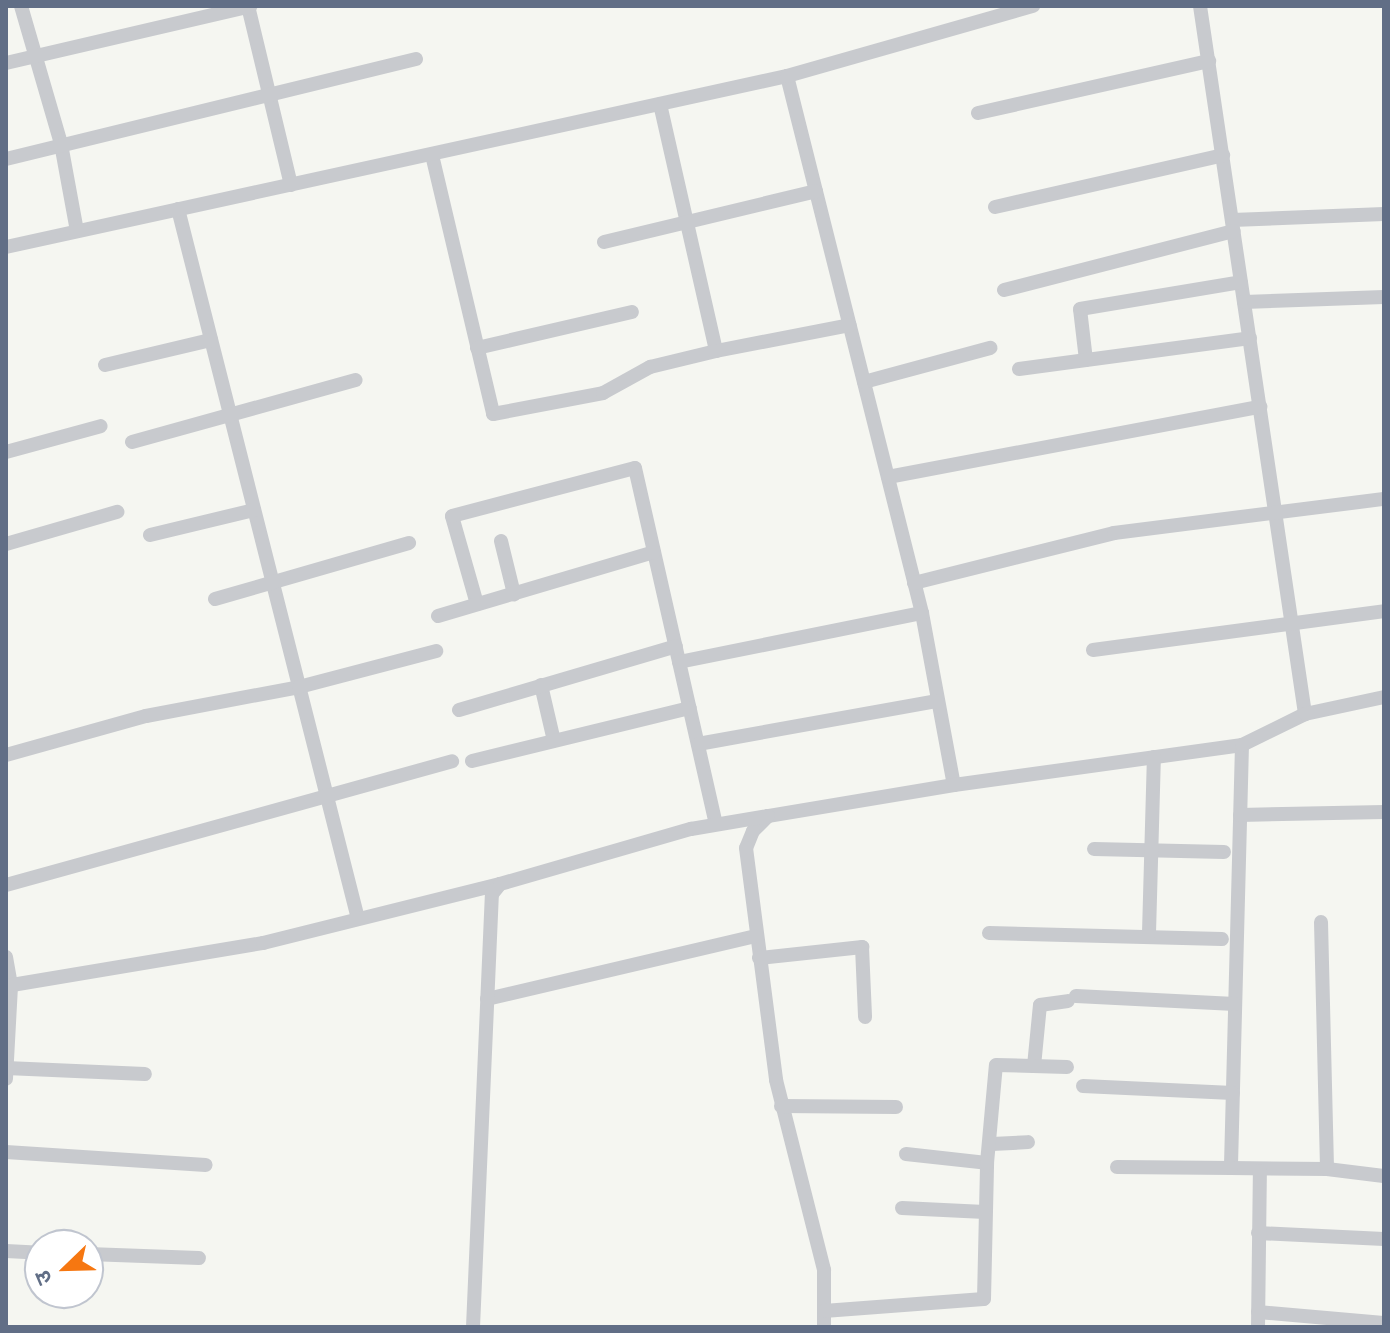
<!DOCTYPE html>
<html>
<head>
<meta charset="utf-8">
<style>
	body { margin:0 }
	#map { position:relative; width:1390px; height:1333px; overflow:hidden; background:#f5f6f1; font-family:Signika,"Noto Sans Devanagari",sans-serif }
	div>[style] { position:absolute }
	[style*='--x'] { left:calc(var(--x)*1px); top:calc(var(--y)*1px); width:calc(var(--w)*1px); rotate:calc(var(--a)*1deg) }
	.minor>* { height:14px; margin:-7px; padding:0 7px; transform-origin:7px; border-radius:7px; background:#c8cace }
	span { translate:-50% -50%; white-space:nowrap; text-align:center; line-height:1.15; -webkit-text-stroke:8px #fff; paint-order:stroke }
	.frame { position:absolute; inset:0; border:8px solid #616e86; pointer-events:none }
	.north { position:absolute; left:24px; top:1229px; width:80px; height:80px; box-sizing:border-box; background:#fff; border:2px solid #c0c5cf; border-radius:50%; rotate:247deg; font-size:22px; font-weight:700; line-height:32px; text-align:center; color:#616e86 }
	.north::after { content:''; display:block; margin:auto; width:28px; height:36px; background:#f67711; clip-path:polygon(50% 0,100% 100%,50% 72%,0 100%) }
</style>
</head>
<body>
<div id="map">
	<div class="minor">
		<div style="--x:21;--y:6;--w:144;--a:73.8"></div>
		<div style="--x:61;--y:144;--w:88;--a:79.6"></div>
		<div style="--x:248;--y:6;--w:184;--a:76.5"></div>
		<div style="--x:1200;--y:6;--w:716;--a:81.56"></div>
		<div style="--x:6;--y:63;--w:251;--a:-13.1"></div>
		<div style="--x:787;--y:76;--w:554;--a:75.89"></div>
		<div style="--x:922;--y:613;--w:175;--a:79.5"></div>
		<div style="--x:954;--y:785;--w:189;--a:170.5"></div>
		<div style="--x:768;--y:816;--w:21;--a:135"></div>
		<div style="--x:753;--y:831;--w:18;--a:112"></div>
		<div style="--x:746;--y:848;--w:234;--a:82.6"></div>
		<div style="--x:776;--y:1080;--w:196;--a:75.8"></div>
		<div style="--x:824;--y:1270;--w:57;--a:90"></div>
		<div style="--x:660;--y:104;--w:253;--a:77.2"></div>
		<div style="--x:716;--y:351;--w:136;--a:-11"></div>
		<div style="--x:978;--y:113;--w:237;--a:-12.7"></div>
		<div style="--x:432;--y:155;--w:266;--a:76.7"></div>
		<div style="--x:493;--y:414;--w:112;--a:-10.8"></div>
		<div style="--x:603;--y:393;--w:54;--a:-29"></div>
		<div style="--x:650;--y:367;--w:68;--a:-13.6"></div>
		<div style="--x:6;--y:159;--w:422;--a:-13.7"></div>
		<div style="--x:995;--y:207;--w:234;--a:-12.8"></div>
		<div style="--x:178;--y:209;--w:732;--a:75.77"></div>
		<div style="--x:1232;--y:220;--w:152;--a:-2.3"></div>
		<div style="--x:604;--y:242;--w:218;--a:-13.5"></div>
		<div style="--x:6;--y:247;--w:800;--a:-12.35"></div>
		<div style="--x:787;--y:76;--w:256;--a:-15.9"></div>
		<div style="--x:1004;--y:290;--w:237;--a:-14.4"></div>
		<div style="--x:1244;--y:302;--w:140;--a:-2"></div>
		<div style="--x:477;--y:348;--w:159;--a:-13.1"></div>
		<div style="--x:1086;--y:360;--w:51;--a:-96.7"></div>
		<div style="--x:1080;--y:309;--w:163;--a:-9.5"></div>
		<div style="--x:105;--y:365;--w:109;--a:-13.3"></div>
		<div style="--x:1019;--y:369;--w:233;--a:-7.6"></div>
		<div style="--x:864;--y:382;--w:131;--a:-15.1"></div>
		<div style="--x:132;--y:442;--w:232;--a:-15.5"></div>
		<div style="--x:6;--y:452;--w:98;--a:-15.3"></div>
		<div style="--x:888;--y:477;--w:379;--a:-10.7"></div>
		<div style="--x:150;--y:535;--w:107;--a:-13.5"></div>
		<div style="--x:501;--y:541;--w:55;--a:76.2"></div>
		<div style="--x:6;--y:544;--w:116;--a:-16.1"></div>
		<div style="--x:914;--y:583;--w:206;--a:-14"></div>
		<div style="--x:1114;--y:533;--w:272;--a:-7.2"></div>
		<div style="--x:215;--y:599;--w:202;--a:-16.1"></div>
		<div style="--x:477;--y:604;--w:91;--a:-105.9"></div>
		<div style="--x:452;--y:516;--w:189;--a:-14.7"></div>
		<div style="--x:635;--y:468;--w:365;--a:77.2"></div>
		<div style="--x:438;--y:616;--w:225;--a:-16.5"></div>
		<div style="--x:1093;--y:650;--w:294;--a:-7.6"></div>
		<div style="--x:679;--y:662;--w:248;--a:-11.4"></div>
		<div style="--x:541;--y:685;--w:57;--a:76.9"></div>
		<div style="--x:459;--y:710;--w:226;--a:-16.4"></div>
		<div style="--x:698;--y:744;--w:242;--a:-10.2"></div>
		<div style="--x:1242;--y:745;--w:423;--a:91.5"></div>
		<div style="--x:1231;--y:1168;--w:96;--a:0.6"></div>
		<div style="--x:1327;--y:1169;--w:57;--a:7"></div>
		<div style="--x:6;--y:755;--w:145;--a:-15.6"></div>
		<div style="--x:146;--y:716;--w:156;--a:-10.7"></div>
		<div style="--x:299;--y:687;--w:142;--a:-14.7"></div>
		<div style="--x:472;--y:761;--w:224;--a:-13.7"></div>
		<div style="--x:954;--y:785;--w:291;--a:-7.9"></div>
		<div style="--x:1242;--y:745;--w:70;--a:-26.2"></div>
		<div style="--x:1305;--y:714;--w:81;--a:-12.1"></div>
		<div style="--x:1240;--y:815;--w:144;--a:-1.2"></div>
		<div style="--x:1094;--y:849;--w:130;--a:1.3"></div>
		<div style="--x:6;--y:885;--w:463;--a:-15.5"></div>
		<div style="--x:1321;--y:922;--w:247;--a:88.6"></div>
		<div style="--x:989;--y:933;--w:233;--a:1.5"></div>
		<div style="--x:1149;--y:933;--w:176;--a:-88.4"></div>
		<div style="--x:6;--y:957;--w:29;--a:80"></div>
		<div style="--x:11;--y:986;--w:93;--a:93.1"></div>
		<div style="--x:759;--y:958;--w:104;--a:-6.1"></div>
		<div style="--x:862;--y:947;--w:70;--a:87.5"></div>
		<div style="--x:6;--y:986;--w:261;--a:-9.5"></div>
		<div style="--x:263;--y:943;--w:244;--a:-14"></div>
		<div style="--x:1076;--y:996;--w:159;--a:2.9"></div>
		<div style="--x:487;--y:999;--w:276;--a:-13.2"></div>
		<div style="--x:1034;--y:1066;--w:61;--a:-84.4"></div>
		<div style="--x:1040;--y:1005;--w:28;--a:-8"></div>
		<div style="--x:6;--y:1068;--w:139;--a:2.5"></div>
		<div style="--x:1083;--y:1086;--w:150;--a:2.7"></div>
		<div style="--x:781;--y:1106;--w:115;--a:0.5"></div>
		<div style="--x:992;--y:1144;--w:36;--a:-3"></div>
		<div style="--x:6;--y:1152;--w:200;--a:3.7"></div>
		<div style="--x:906;--y:1154;--w:81;--a:6.3"></div>
		<div style="--x:1117;--y:1167;--w:114;--a:0.5"></div>
		<div style="--x:902;--y:1208;--w:83;--a:2.8"></div>
		<div style="--x:1258;--y:1233;--w:126;--a:2.7"></div>
		<div style="--x:6;--y:1251;--w:34;--a:3"></div>
		<div style="--x:88;--y:1254;--w:111;--a:2.1"></div>
		<div style="--x:824;--y:1311;--w:160;--a:-4.3"></div>
		<div style="--x:984;--y:1299;--w:136;--a:-88.7"></div>
		<div style="--x:987;--y:1163;--w:98;--a:-84.8"></div>
		<div style="--x:996;--y:1065;--w:71;--a:1.6"></div>
		<div style="--x:1258;--y:1312;--w:126;--a:5"></div>
		<div style="--x:473;--y:1327;--w:433;--a:-87.5"></div>
		<div style="--x:492;--y:894;--w:13;--a:-51"></div>
		<div style="--x:500;--y:884;--w:199;--a:-16.1"></div>
		<div style="--x:691;--y:829;--w:78;--a:-9.6"></div>
		<div style="--x:1258;--y:1327;--w:156;--a:-89.3"></div>
	</div>
	<div class="frame"></div>
	<div class="north">उ</div>
</div>
</body>
</html>
